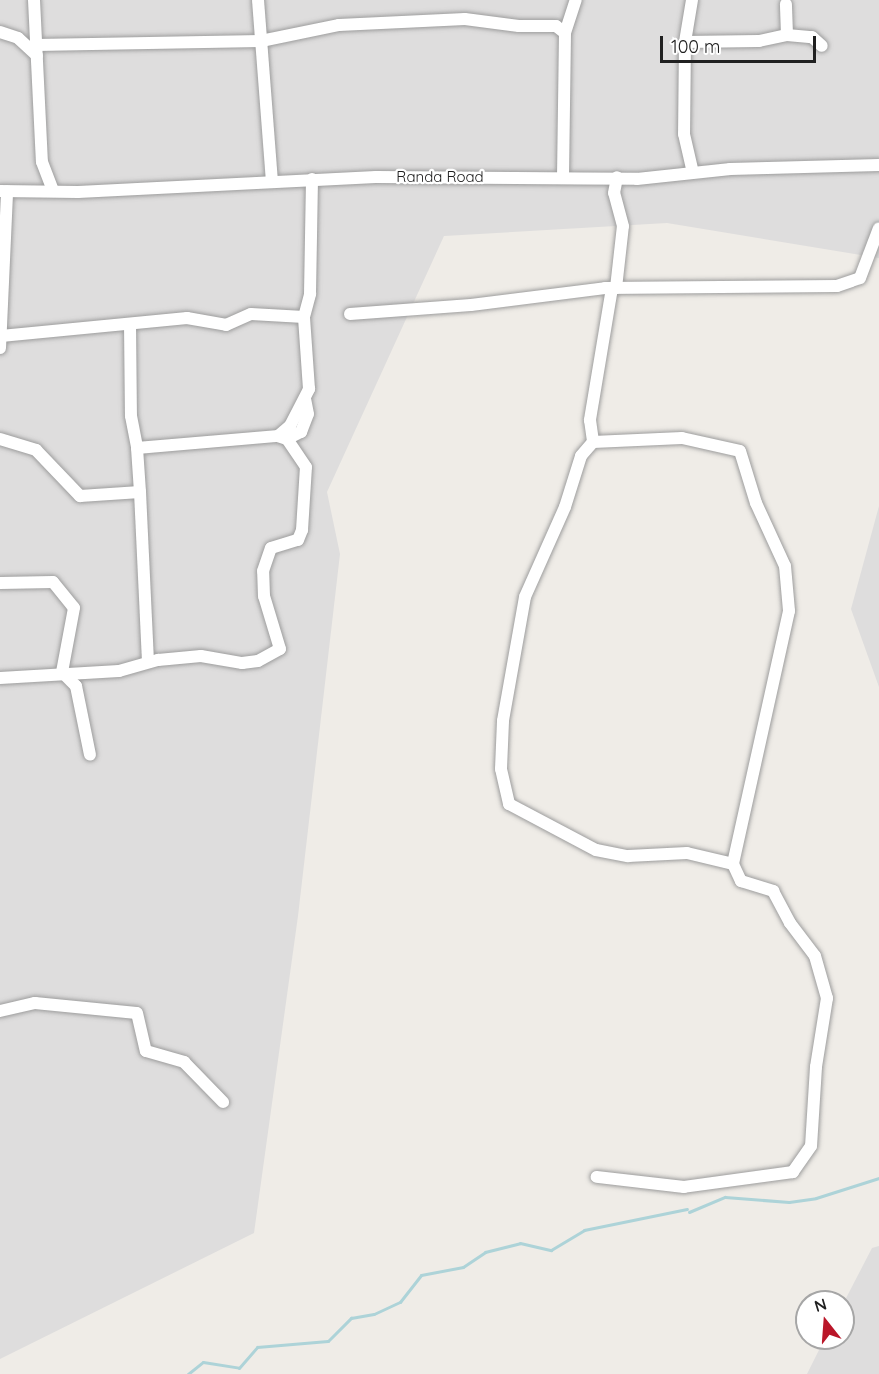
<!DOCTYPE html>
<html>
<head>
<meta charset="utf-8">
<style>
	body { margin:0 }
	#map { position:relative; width:879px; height:1374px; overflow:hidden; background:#efece7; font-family:Quicksand,sans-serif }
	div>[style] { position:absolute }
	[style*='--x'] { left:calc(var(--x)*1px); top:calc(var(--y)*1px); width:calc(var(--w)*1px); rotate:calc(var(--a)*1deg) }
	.residential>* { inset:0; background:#dedddd }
	.stream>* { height:3px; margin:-1.5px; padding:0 1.5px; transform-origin:1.5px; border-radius:1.5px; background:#add3d8 }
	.roads { filter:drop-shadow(0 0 2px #9d9d9d) drop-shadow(0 0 2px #9d9d9d) }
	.minor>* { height:12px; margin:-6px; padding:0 6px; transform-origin:6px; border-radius:6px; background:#fff }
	span { translate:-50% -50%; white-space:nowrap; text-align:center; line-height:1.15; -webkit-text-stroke:4.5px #fff; paint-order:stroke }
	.street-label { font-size:15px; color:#202020 }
	.north { position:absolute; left:795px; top:1290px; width:60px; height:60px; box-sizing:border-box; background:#fff; border:2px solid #a6a6a6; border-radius:50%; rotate:343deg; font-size:16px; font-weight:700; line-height:24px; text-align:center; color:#202020 }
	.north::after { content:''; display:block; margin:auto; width:21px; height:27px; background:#ba1629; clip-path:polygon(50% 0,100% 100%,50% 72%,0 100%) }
	.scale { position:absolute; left:660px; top:36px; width:156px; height:27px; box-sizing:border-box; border:3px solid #202020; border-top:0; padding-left:8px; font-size:18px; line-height:21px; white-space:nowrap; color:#202020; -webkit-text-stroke:4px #fff; paint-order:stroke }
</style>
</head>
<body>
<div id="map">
	<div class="residential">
		<div style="clip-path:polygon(0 0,879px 0,879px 258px,667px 223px,444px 236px,327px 492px,340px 554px,298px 916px,254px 1233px,0 1359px)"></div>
		<div style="clip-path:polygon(879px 506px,879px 687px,851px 609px)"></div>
		<div style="clip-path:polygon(879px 1246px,879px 1374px,807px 1374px,825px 1338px,843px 1338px,843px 1304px,872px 1248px)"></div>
	</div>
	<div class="stream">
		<div style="--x:689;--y:1212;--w:39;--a:-23"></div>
		<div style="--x:725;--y:1197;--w:64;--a:4.5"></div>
		<div style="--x:789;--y:1202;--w:27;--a:-8"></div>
		<div style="--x:816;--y:1198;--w:66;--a:-17.6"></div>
		<div style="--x:188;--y:1374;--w:19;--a:-39"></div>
		<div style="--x:203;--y:1362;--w:36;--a:9"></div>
		<div style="--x:239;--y:1368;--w:28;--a:-49"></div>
		<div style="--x:257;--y:1347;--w:71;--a:-4.8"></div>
		<div style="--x:328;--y:1341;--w:33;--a:-45"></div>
		<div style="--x:351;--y:1318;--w:23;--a:-10"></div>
		<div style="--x:374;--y:1314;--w:29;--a:-25"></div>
		<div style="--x:400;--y:1302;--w:34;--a:-52"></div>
		<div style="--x:421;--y:1275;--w:43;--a:-10.8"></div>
		<div style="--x:463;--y:1267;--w:27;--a:-34"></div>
		<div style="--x:485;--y:1252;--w:36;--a:-14"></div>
		<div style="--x:520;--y:1243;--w:32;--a:13"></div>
		<div style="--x:551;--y:1250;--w:39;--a:-31"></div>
		<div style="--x:584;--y:1230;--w:105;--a:-11.5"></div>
	</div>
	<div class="roads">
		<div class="minor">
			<div style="--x:34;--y:0;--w:162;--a:87.2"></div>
			<div style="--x:42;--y:162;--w:31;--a:69"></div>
			<div style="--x:258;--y:0;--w:182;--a:85.6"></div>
			<div style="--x:692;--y:0;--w:43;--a:99.5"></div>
			<div style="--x:685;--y:42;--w:92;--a:90.6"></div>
			<div style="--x:684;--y:134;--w:39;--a:77"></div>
			<div style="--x:0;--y:32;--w:19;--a:18"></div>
			<div style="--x:18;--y:38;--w:26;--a:43"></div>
			<div style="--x:787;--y:35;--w:25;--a:5"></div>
			<div style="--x:812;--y:37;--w:13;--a:42"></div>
			<div style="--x:685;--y:42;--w:74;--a:-0.8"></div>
			<div style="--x:759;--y:41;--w:29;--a:-12"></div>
			<div style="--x:787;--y:35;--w:31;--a:-92"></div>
			<div style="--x:36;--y:45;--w:225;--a:-1"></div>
			<div style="--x:261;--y:41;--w:80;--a:-11.6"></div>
			<div style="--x:339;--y:25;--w:126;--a:-2.7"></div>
			<div style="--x:465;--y:19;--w:54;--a:7.4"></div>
			<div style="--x:519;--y:26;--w:37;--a:0"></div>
			<div style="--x:556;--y:26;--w:11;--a:38"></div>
			<div style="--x:563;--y:177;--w:144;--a:-89.2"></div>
			<div style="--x:565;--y:33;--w:35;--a:-72"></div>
			<div style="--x:0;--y:191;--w:78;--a:0.7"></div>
			<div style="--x:78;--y:192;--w:298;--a:-2.9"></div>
			<div style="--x:376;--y:177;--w:261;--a:0.4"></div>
			<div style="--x:637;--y:179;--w:94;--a:-6.1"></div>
			<div style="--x:730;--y:169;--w:149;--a:-1.5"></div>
			<div style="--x:612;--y:288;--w:134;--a:99.5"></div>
			<div style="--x:590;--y:420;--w:22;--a:82"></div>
			<div style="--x:593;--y:442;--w:18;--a:131"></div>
			<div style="--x:581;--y:456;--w:53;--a:107.4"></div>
			<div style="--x:565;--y:507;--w:98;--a:114"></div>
			<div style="--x:525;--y:597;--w:126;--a:100.1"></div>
			<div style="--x:503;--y:721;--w:48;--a:92.4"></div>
			<div style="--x:501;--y:769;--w:36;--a:77"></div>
			<div style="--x:509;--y:804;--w:98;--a:27.9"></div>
			<div style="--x:596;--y:850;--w:33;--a:11"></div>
			<div style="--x:628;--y:856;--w:59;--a:-2.9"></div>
			<div style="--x:687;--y:853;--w:47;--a:13.4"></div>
			<div style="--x:616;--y:288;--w:62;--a:-83.6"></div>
			<div style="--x:623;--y:226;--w:34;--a:-105"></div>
			<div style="--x:614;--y:193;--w:16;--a:-79"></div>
			<div style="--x:350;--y:314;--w:121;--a:-4.3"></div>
			<div style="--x:471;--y:305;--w:135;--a:-7.2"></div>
			<div style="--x:605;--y:288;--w:232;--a:-0.5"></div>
			<div style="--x:837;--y:286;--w:24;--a:-19"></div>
			<div style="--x:860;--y:278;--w:53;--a:-69.2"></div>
			<div style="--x:130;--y:324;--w:92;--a:89.4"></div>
			<div style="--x:131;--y:416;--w:33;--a:79"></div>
			<div style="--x:1;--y:336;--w:187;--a:-5.5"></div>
			<div style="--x:187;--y:318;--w:40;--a:10"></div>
			<div style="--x:226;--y:325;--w:27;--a:-24"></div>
			<div style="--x:251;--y:314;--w:53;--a:3.2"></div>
			<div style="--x:0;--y:348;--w:157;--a:-87.4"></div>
			<div style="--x:0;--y:439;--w:38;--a:17"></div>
			<div style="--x:36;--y:450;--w:64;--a:46.3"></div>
			<div style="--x:80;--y:496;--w:60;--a:-3.8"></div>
			<div style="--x:140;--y:492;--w:44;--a:-93.9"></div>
			<div style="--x:137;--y:448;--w:142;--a:-4.9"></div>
			<div style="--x:287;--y:439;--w:16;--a:-27"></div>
			<div style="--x:301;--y:432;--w:19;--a:-69"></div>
			<div style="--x:308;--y:414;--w:16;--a:-101"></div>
			<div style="--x:593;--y:442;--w:89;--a:-2.6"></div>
			<div style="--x:682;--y:438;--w:59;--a:12.6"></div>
			<div style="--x:740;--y:451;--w:54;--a:72.9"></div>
			<div style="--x:756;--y:503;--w:69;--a:65.3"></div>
			<div style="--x:785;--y:566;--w:45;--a:84.9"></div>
			<div style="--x:789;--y:611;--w:259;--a:102.5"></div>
			<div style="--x:733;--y:864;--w:19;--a:65"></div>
			<div style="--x:741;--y:881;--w:34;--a:17"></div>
			<div style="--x:773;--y:891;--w:36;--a:62"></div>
			<div style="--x:790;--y:923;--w:41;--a:52.9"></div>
			<div style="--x:815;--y:956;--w:44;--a:74.1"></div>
			<div style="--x:827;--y:998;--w:70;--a:99.1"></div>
			<div style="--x:816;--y:1067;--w:79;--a:93.6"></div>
			<div style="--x:811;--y:1146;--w:32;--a:125"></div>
			<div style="--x:793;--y:1172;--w:110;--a:172.2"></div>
			<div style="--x:684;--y:1187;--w:88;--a:-173.4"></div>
			<div style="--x:140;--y:492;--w:170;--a:87.3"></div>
			<div style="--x:0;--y:583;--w:53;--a:-1.1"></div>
			<div style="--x:53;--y:582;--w:33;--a:51"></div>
			<div style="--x:74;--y:608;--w:65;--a:100.6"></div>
			<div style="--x:62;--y:672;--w:20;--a:45"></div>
			<div style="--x:76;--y:686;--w:70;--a:78.5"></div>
			<div style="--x:0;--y:678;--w:119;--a:-3.4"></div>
			<div style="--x:119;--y:671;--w:41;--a:-15.8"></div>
			<div style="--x:158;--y:660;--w:43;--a:-5.3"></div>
			<div style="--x:201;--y:656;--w:42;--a:9.7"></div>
			<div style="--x:242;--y:663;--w:16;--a:-7"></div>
			<div style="--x:258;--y:661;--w:25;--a:-29"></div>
			<div style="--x:280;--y:649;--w:55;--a:-106.8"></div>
			<div style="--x:264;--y:596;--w:25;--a:-92"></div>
			<div style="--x:263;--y:571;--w:24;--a:-71"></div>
			<div style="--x:271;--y:548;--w:28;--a:-17"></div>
			<div style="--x:298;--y:540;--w:11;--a:-68"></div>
			<div style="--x:302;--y:530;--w:63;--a:-86.4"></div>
			<div style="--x:306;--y:467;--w:34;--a:-124"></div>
			<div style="--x:287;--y:439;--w:9;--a:-162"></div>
			<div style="--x:278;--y:436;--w:16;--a:-40"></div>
			<div style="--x:290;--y:426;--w:42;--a:-62.8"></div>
			<div style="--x:309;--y:389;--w:72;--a:-94"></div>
			<div style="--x:304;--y:317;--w:24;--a:-75"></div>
			<div style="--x:310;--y:294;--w:115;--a:-89"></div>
			<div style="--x:0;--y:1011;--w:36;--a:-13"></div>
			<div style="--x:35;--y:1003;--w:102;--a:5.6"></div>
			<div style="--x:137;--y:1013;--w:39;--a:77"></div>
			<div style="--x:146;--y:1051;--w:40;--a:16"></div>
			<div style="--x:184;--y:1062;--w:56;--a:45.7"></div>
		</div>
	</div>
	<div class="street-label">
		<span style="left:440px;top:177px">Randa Road</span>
	</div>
	<div class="north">N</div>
	<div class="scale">100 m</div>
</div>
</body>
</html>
